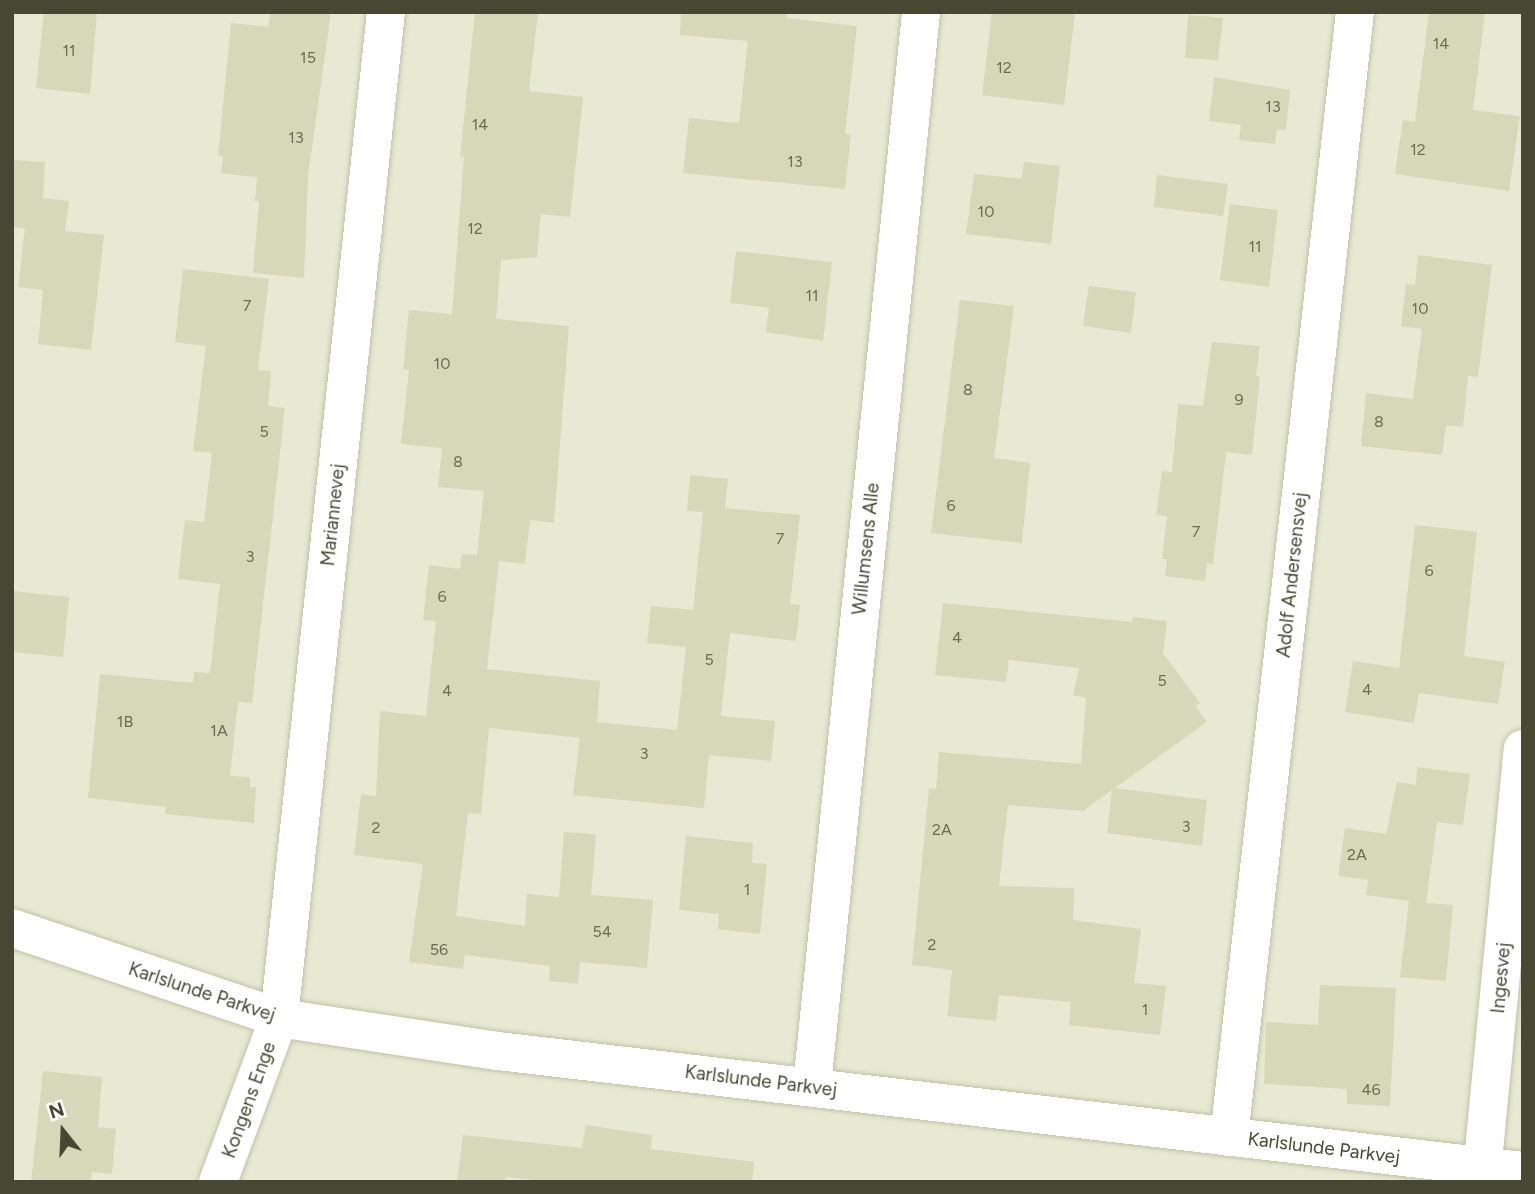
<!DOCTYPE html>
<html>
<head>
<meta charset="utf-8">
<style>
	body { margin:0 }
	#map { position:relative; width:1535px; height:1194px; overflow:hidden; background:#f3f5e5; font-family:Figtree,sans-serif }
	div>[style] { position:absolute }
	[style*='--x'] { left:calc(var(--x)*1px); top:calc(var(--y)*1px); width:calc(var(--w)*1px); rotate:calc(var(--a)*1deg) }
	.residential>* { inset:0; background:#e7e9d2 }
	.building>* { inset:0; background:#d7d8b9 }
	.roads { filter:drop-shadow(0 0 2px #bfc1a7) drop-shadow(0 0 2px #bfc1a7) }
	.minor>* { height:38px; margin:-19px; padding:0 19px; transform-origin:19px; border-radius:19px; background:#fff }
	.tertiary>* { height:38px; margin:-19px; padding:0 19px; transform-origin:19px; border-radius:19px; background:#fff }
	span { translate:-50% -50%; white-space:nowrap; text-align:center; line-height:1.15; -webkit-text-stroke:5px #fff; paint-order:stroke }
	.number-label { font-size:16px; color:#6b6c55 }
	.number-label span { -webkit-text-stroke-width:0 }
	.street-label { font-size:19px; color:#474834 }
	.frame { position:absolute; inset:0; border:14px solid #474834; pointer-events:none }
	.north { position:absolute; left:28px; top:1096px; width:70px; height:70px; -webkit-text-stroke:5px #fff; paint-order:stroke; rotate:342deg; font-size:19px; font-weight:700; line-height:28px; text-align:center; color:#474834 }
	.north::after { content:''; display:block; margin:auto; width:24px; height:32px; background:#474834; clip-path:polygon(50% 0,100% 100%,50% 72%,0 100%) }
</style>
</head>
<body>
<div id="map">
	<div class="residential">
		<div style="clip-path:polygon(12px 12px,1523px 12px,1523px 1182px,12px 1182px)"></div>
	</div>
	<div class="building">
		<div style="clip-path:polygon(44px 12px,97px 12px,90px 94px,36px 88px)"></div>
		<div style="clip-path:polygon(270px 12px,331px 12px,308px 176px,304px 278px,253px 273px,259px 201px,255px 201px,257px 177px,221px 173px,223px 157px,218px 156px,231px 23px,268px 27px)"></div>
		<div style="clip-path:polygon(475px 12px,538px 12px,529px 91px,583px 97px,570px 217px,541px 214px,537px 257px,501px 260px,496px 319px,569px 326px,554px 523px,530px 520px,525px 564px,499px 561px,487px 669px,600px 681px,597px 722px,677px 730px,686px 647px,647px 643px,651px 606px,693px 610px,703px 512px,687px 511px,690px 475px,728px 479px,725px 508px,800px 515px,790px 604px,800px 605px,796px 641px,730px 633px,721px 716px,775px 721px,771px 761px,709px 755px,704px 808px,573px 795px,580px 738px,489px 728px,481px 814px,468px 813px,456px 916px,525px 926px,527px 894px,559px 897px,564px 832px,596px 834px,591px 895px,653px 900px,647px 968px,580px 962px,578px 984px,549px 981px,550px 966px,465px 955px,463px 969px,409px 962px,423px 864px,354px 855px,361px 794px,376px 796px,380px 711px,426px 716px,436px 621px,423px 620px,429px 565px,460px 569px,462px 554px,477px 555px,484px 491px,438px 487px,442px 448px,401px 444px,409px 370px,403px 369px,409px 310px,452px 314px,464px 156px,460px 157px)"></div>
		<div style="clip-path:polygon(681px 12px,788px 12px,787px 18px,857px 26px,845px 134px,851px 135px,845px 189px,683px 173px,689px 118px,739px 123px,748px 41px,680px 35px)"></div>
		<div style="clip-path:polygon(992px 12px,1075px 12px,1064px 105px,982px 95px)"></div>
		<div style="clip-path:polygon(1429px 12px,1485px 12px,1473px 110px,1520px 116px,1509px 191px,1395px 174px,1403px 120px,1415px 122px)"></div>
		<div style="clip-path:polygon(1188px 15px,1223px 18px,1218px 60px,1185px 58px)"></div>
		<div style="clip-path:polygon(1214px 77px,1290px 90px,1286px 130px,1277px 129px,1275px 144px,1239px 140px,1241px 125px,1209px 121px)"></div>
		<div style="clip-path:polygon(12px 160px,45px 162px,43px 198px,69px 201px,65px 231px,104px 235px,91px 350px,38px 344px,43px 290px,18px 287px,25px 228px,12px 227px)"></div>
		<div style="clip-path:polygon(1024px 162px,1060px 166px,1051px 244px,966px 234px,974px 174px,1022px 179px)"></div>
		<div style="clip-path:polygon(1157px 175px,1228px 184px,1223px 216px,1154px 207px)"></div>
		<div style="clip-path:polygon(1230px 204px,1278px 210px,1269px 287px,1220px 280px)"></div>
		<div style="clip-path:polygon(736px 251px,832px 262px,823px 341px,766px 332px,769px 308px,730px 303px)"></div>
		<div style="clip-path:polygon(1418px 255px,1492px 265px,1478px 377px,1468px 376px,1463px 427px,1446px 425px,1442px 455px,1361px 446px,1366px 393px,1413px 399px,1422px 329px,1401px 326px,1406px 284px,1415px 285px)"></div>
		<div style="clip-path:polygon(183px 269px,269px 279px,258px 370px,271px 371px,268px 406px,285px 408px,252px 703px,238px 702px,230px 776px,250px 777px,250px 787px,256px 787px,254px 823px,165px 814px,166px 807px,88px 798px,100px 674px,193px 683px,194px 672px,210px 673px,220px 584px,178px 579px,185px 520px,204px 522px,212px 453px,193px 451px,206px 346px,175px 342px)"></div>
		<div style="clip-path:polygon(1089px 286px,1136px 292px,1131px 333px,1083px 326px)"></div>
		<div style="clip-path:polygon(960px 300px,1014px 306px,994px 458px,1030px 463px,1022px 543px,931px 533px)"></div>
		<div style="clip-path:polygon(1212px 342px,1260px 346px,1256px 376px,1260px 377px,1252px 455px,1226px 452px,1213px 564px,1207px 563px,1205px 581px,1165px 576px,1167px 559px,1162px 559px,1167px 516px,1156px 515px,1162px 471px,1172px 472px,1178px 404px,1203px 406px)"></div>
		<div style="clip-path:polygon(1415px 525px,1477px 532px,1464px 656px,1505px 662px,1498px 704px,1419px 693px,1414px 723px,1345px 712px,1353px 661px,1399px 668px)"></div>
		<div style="clip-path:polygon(12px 591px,69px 597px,63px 657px,12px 652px)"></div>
		<div style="clip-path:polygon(943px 603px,1132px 622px,1133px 617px,1167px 621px,1163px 653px,1200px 703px,1195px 706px,1207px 722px,1115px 788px,1207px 800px,1202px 846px,1107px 833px,1112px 790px,1083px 811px,1008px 805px,999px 886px,1074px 888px,1073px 920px,1141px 929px,1134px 983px,1166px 986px,1160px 1035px,1069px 1025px,1071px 1002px,999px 995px,996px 1021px,947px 1016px,952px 970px,912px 965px,929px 788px,936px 789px,939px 752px,1081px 764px,1086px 698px,1073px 695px,1079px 668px,1009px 660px,1006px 682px,935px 675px)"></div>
		<div style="clip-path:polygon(1417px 767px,1470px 774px,1463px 825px,1437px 822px,1426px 903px,1453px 905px,1446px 981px,1400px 977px,1409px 901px,1366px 895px,1368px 880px,1338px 876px,1345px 828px,1386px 834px,1397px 782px,1416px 785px)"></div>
		<div style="clip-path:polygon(686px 836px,753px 843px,752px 863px,767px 864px,760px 934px,718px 929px,719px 914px,679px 910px)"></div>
		<div style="clip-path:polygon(1320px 985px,1396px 988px,1390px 1106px,1347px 1104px,1347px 1089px,1264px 1084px,1266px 1022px,1318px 1025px)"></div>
		<div style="clip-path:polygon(43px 1071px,102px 1077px,98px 1127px,116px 1129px,112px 1174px,92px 1172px,91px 1182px,31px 1182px)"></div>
		<div style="clip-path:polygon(586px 1125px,652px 1135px,651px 1149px,754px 1162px,752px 1182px,552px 1182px,506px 1177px,506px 1182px,457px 1182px,463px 1135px,582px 1148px)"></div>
	</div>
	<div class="roads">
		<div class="minor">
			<div style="--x:279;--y:1018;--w:1012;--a:-83.93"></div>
			<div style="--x:812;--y:1086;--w:1080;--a:-84.2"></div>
			<div style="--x:1229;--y:1137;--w:1132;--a:-83.61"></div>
			<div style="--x:1481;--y:1182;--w:435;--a:-84.5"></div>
		</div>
		<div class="tertiary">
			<div style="--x:12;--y:928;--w:282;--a:18.6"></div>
			<div style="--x:279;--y:1018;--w:221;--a:8.6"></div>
			<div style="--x:498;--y:1051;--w:1032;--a:6.68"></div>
			<div style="--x:218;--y:1182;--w:175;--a:-69.6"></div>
		</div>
	</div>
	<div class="number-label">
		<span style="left:1441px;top:44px">14</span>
		<span style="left:69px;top:51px">11</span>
		<span style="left:308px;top:58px">15</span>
		<span style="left:1004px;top:68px">12</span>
		<span style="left:1273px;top:107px">13</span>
		<span style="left:480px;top:125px">14</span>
		<span style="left:296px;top:138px">13</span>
		<span style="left:1418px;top:150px">12</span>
		<span style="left:795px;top:162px">13</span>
		<span style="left:986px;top:212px">10</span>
		<span style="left:475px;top:229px">12</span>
		<span style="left:1255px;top:247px">11</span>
		<span style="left:812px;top:296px">11</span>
		<span style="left:247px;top:306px">7</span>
		<span style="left:1420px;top:309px">10</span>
		<span style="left:442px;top:364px">10</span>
		<span style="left:968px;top:390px">8</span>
		<span style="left:1239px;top:400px">9</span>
		<span style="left:1379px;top:422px">8</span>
		<span style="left:264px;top:432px">5</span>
		<span style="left:458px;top:462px">8</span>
		<span style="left:951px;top:506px">6</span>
		<span style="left:1196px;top:532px">7</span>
		<span style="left:780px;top:539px">7</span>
		<span style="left:250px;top:557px">3</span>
		<span style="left:1429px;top:571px">6</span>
		<span style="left:442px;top:597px">6</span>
		<span style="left:957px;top:638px">4</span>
		<span style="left:709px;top:660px">5</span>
		<span style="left:1162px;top:681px">5</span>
		<span style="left:1367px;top:690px">4</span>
		<span style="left:447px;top:691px">4</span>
		<span style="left:125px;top:722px">1B</span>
		<span style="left:219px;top:731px">1A</span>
		<span style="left:644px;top:754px">3</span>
		<span style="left:1186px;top:827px">3</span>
		<span style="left:376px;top:828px">2</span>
		<span style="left:942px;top:830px">2A</span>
		<span style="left:1357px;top:855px">2A</span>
		<span style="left:747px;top:890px">1</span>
		<span style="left:602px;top:932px">54</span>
		<span style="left:932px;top:945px">2</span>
		<span style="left:439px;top:950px">56</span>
		<span style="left:1145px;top:1010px">1</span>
		<span style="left:1371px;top:1090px">46</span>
	</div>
	<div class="street-label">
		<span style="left:333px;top:515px;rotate:-84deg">Mariannevej</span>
		<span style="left:866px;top:549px;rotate:-84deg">Willumsens Alle</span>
		<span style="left:1292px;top:575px;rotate:-84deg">Adolf Andersensvej</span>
		<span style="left:1501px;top:978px;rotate:-85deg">Ingesvej</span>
		<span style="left:202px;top:992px;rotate:18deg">Karlslunde Parkvej</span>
		<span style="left:761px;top:1081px;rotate:7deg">Karlslunde Parkvej</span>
		<span style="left:249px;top:1100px;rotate:-70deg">Kongens Enge</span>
		<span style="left:1324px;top:1148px;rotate:7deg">Karlslunde Parkvej</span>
	</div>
	<div class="frame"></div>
	<div class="north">N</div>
</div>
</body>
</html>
